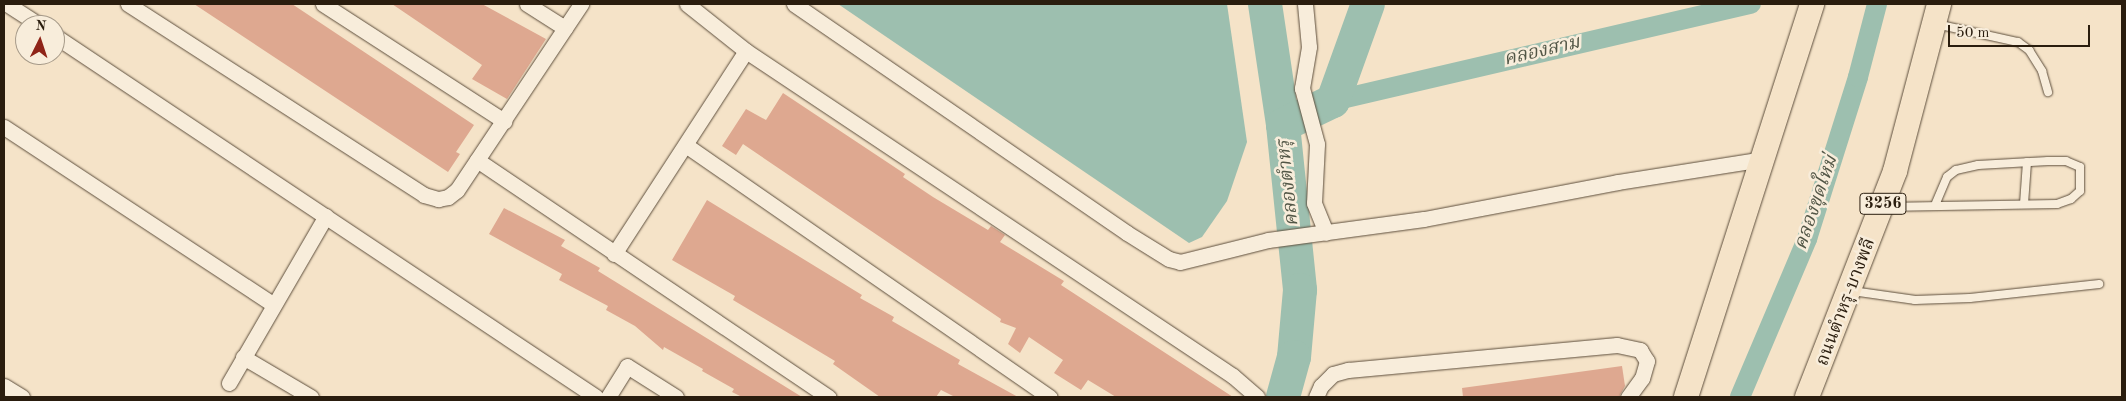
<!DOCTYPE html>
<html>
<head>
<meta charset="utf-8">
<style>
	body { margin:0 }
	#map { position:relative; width:2126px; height:401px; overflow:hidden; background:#f5e3c8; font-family:"Old Standard TT","Noto Serif Thai",serif }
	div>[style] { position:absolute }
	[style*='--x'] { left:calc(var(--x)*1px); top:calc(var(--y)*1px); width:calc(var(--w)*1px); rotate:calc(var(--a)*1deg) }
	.water>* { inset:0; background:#9dbfaf }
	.canal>* { height:20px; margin:-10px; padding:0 10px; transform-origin:10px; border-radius:10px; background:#9dbfaf }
	.river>* { height:34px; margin:-17px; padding:0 17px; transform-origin:17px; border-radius:17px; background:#9dbfaf }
	.building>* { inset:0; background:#dea890 }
	.roads { filter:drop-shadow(0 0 1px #5d4e3c) drop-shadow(0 0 1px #5d4e3c) }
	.lane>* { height:8px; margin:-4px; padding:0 4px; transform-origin:4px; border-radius:4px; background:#f8eddb }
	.street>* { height:15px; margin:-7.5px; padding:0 7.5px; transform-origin:7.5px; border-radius:7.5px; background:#f8eddb }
	.primary>* { height:24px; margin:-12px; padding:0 12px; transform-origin:12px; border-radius:12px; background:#f5e3c8 }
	span { translate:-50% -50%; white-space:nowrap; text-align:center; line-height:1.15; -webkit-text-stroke:5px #f8eddb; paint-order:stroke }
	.shield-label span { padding:1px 4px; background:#f8eddb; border:1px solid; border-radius:4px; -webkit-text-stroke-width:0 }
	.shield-label { font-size:16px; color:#2a1d0e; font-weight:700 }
	.street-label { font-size:18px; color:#2a1d0e }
	.water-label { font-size:19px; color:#525646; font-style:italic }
	.frame { position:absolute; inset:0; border:5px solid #2a1d0e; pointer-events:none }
	.north { position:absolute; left:15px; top:15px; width:50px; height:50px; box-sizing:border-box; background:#f8eddb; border:1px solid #a69a89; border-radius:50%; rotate:4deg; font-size:14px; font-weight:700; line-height:20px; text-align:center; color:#2a1d0e }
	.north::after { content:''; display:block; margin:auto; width:18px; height:22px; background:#8f2418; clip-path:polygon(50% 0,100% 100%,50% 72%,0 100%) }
	.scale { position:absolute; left:1948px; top:25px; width:142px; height:22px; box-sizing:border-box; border:2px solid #2a1d0e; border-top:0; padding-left:6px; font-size:15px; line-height:18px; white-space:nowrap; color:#2a1d0e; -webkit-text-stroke:4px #f8eddb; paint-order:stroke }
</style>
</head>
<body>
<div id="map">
	<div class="water">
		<div style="clip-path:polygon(838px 4px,1227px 4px,1247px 142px,1227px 201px,1202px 237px,1189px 243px)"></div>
	</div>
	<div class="canal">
		<div style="--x:1333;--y:101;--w:429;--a:-13.1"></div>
		<div style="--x:1740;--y:397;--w:172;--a:-67"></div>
		<div style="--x:1807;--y:239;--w:170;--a:-72.5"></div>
		<div style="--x:1858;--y:77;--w:75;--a:-75.4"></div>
	</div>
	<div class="river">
		<div style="--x:1265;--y:4;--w:122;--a:81.5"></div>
		<div style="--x:1283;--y:125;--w:166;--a:84.1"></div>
		<div style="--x:1300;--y:290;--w:67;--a:95.1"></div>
		<div style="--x:1294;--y:357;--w:41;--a:105.4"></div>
		<div style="--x:1283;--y:125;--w:55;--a:-25.6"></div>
		<div style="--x:1333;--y:101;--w:103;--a:-70.2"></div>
	</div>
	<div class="building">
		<div style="clip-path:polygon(194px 4px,292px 4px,474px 125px,456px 152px,460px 154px,448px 172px)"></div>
		<div style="clip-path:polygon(392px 4px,482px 4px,546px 39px,507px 99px,472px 79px,482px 65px)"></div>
		<div style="clip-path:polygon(783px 93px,905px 174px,903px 177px,933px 197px,988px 230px,991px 226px,1005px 235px,1000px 242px,1064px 281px,1061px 285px,1233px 397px,1116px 397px,1088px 380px,1081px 390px,1054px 373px,1063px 360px,1029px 337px,1020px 353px,1008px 344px,1016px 328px,1000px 322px,1001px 319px,743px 144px,736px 155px,722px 146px,746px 109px,766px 120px)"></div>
		<div style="clip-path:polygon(707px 200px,862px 295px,860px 298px,894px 317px,892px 321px,960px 360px,958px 364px,1018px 397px,955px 397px,941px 390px,936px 397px,880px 397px,833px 364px,835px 361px,733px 300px,735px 296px,672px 260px)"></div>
		<div style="clip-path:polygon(504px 208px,565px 240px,561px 246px,600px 268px,598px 271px,802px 397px,742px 397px,732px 392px,734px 389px,702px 371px,703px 369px,664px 347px,663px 350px,635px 326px,606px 310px,608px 306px,559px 280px,562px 274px,489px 234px)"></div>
		<div style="clip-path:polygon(1622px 366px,1625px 386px,1619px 397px,1463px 397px,1462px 388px)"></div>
	</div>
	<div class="roads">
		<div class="lane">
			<div style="--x:1936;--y:24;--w:84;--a:12.4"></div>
			<div style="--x:2018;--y:42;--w:14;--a:36"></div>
			<div style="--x:2029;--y:50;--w:25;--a:58"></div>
			<div style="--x:2042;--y:71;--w:22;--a:74"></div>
			<div style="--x:2024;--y:204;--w:42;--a:-85.9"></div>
			<div style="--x:1884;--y:207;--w:173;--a:-1"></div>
			<div style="--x:2057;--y:204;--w:15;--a:-20"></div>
			<div style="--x:2071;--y:199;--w:12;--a:-42"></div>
			<div style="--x:2080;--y:191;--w:24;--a:-90"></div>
			<div style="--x:2080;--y:167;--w:15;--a:-157"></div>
			<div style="--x:2066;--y:161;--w:18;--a:180"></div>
			<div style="--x:2048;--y:161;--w:70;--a:176.7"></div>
			<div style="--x:1978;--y:165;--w:23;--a:167"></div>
			<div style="--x:1956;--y:170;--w:11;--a:142"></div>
			<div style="--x:1947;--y:177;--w:30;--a:113"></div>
			<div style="--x:1852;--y:291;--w:64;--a:8.1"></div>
			<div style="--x:1915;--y:300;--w:55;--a:-2.1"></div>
			<div style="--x:1970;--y:298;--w:130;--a:-6.2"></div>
		</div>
		<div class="street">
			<div style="--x:7;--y:4;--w:38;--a:33"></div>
			<div style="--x:128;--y:4;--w:352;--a:32.8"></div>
			<div style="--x:424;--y:195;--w:15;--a:16"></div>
			<div style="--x:438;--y:199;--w:10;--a:-11"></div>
			<div style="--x:448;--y:197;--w:11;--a:-38"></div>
			<div style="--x:457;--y:190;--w:224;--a:-56.3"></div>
			<div style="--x:323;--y:4;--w:216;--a:32.9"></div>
			<div style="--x:527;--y:4;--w:45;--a:32.3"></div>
			<div style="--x:687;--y:4;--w:75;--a:38.5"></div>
			<div style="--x:746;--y:51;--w:585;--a:33.72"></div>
			<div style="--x:1233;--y:376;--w:32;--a:41"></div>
			<div style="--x:794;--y:4;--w:404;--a:34.5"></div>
			<div style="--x:1127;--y:233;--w:49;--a:31.8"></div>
			<div style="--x:1169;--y:259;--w:11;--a:15"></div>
			<div style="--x:1180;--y:262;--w:91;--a:-14"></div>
			<div style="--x:1268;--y:240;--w:157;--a:-7.7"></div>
			<div style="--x:1424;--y:219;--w:197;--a:-10.8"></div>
			<div style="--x:1618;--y:182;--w:147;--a:-9"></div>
			<div style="--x:1305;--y:4;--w:43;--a:84.7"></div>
			<div style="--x:1309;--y:47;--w:42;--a:99.7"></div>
			<div style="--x:1302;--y:88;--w:58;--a:75"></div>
			<div style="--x:1317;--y:144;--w:59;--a:92.9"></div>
			<div style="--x:1314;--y:203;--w:32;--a:68"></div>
			<div style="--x:55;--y:36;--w:650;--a:33.71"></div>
			<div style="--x:4;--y:127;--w:323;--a:33.4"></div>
			<div style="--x:687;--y:146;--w:441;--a:34.7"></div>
			<div style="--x:477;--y:160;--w:424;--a:34"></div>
			<div style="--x:614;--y:254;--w:242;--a:-57"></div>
			<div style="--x:243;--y:357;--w:79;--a:30.5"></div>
			<div style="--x:229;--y:383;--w:193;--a:-59.9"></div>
			<div style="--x:4;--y:386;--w:21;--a:31"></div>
			<div style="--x:608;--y:397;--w:36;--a:-58"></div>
			<div style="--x:627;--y:366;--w:58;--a:32.3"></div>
			<div style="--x:1316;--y:397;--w:12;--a:-66"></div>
			<div style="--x:1321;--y:386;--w:17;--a:-45"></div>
			<div style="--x:1333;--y:374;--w:16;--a:-15"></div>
			<div style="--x:1348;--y:370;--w:270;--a:-5.3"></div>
			<div style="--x:1617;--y:345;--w:24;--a:12"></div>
			<div style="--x:1640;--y:350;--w:13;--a:58"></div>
			<div style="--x:1647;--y:361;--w:18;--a:106"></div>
			<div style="--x:1642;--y:378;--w:24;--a:126"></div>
		</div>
		<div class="primary">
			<div style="--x:1686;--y:397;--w:413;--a:-72.2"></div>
			<div style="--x:1807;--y:397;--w:243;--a:-68.7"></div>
			<div style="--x:1895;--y:171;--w:173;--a:-75.2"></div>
		</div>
	</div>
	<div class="shield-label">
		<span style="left:1883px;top:204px">3256</span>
	</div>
	<div class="street-label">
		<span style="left:1846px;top:302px;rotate:-69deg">ถนนตำหรุ-บางพลี</span>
	</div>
	<div class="water-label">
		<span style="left:1542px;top:52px;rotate:-13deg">คลองสาม</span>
		<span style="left:1289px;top:183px;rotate:-96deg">คลองตำหรุ</span>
		<span style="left:1817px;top:203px;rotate:-71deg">คลองขุดใหม่</span>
	</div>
	<div class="frame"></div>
	<div class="north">N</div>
	<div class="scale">50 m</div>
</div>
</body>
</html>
